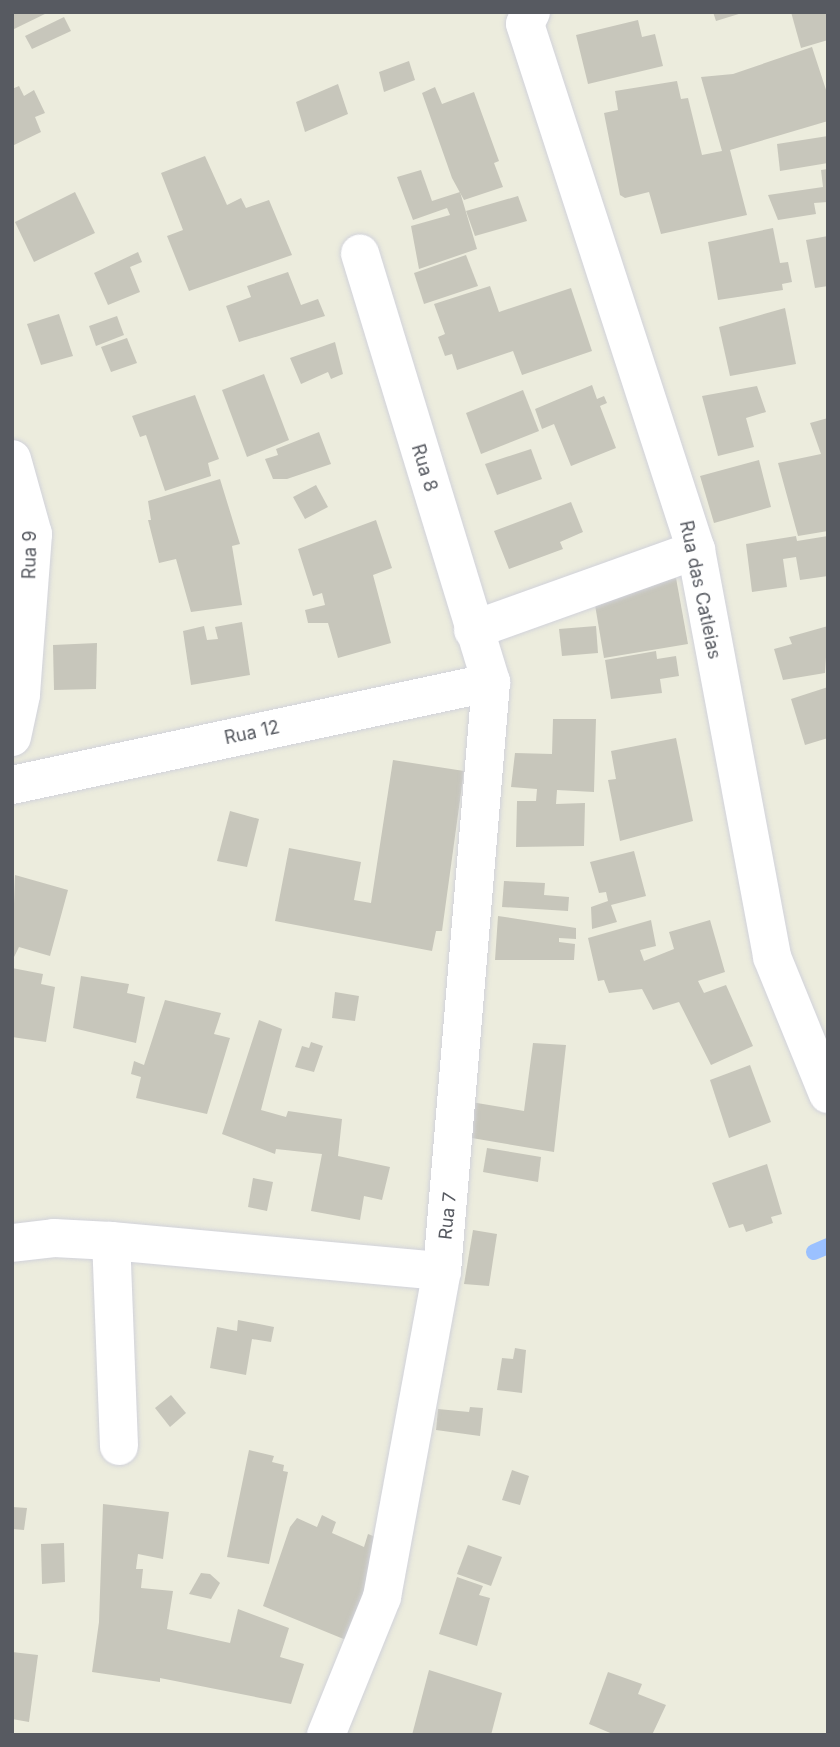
<!DOCTYPE html>
<html>
<head>
<meta charset="utf-8">
<style>
	body { margin:0 }
	#map { position:relative; width:840px; height:1747px; overflow:hidden; background:#ececdd; font-family:Inter,sans-serif }
	div>[style] { position:absolute }
	[style*='--x'] { left:calc(var(--x)*1px); top:calc(var(--y)*1px); width:calc(var(--w)*1px); rotate:calc(var(--a)*1deg) }
	.stream>* { height:16px; margin:-8px; padding:0 8px; transform-origin:8px; border-radius:8px; background:#9bc1ff }
	.building>* { inset:0; background:#c7c6bb }
	.roads { filter:drop-shadow(0 0 2px #d1d2da) drop-shadow(0 0 2px #d1d2da) }
	.minor>* { height:38px; margin:-19px; padding:0 19px; transform-origin:19px; border-radius:19px; background:#fff }
	span { translate:-50% -50%; white-space:nowrap; text-align:center; line-height:1.15; -webkit-text-stroke:5px #fff; paint-order:stroke }
	.street-label { font-size:18px; color:#575a61 }
	.frame { position:absolute; inset:0; border:14px solid #575a61; pointer-events:none }
</style>
</head>
<body>
<div id="map">
	<div class="stream">
		<div style="--x:814;--y:1252;--w:15;--a:-23"></div>
	</div>
	<div class="building">
		<div style="clip-path:polygon(12px 12px,49px 12px,12px 30px)"></div>
		<div style="clip-path:polygon(713px 12px,742px 12px,742px 13px,716px 21px)"></div>
		<div style="clip-path:polygon(791px 12px,828px 12px,828px 40px,801px 48px)"></div>
		<div style="clip-path:polygon(64px 17px,71px 31px,32px 49px,25px 36px)"></div>
		<div style="clip-path:polygon(638px 20px,642px 37px,655px 34px,663px 66px,588px 84px,576px 35px)"></div>
		<div style="clip-path:polygon(812px 47px,828px 96px,828px 121px,730px 150px,747px 215px,661px 234px,649px 192px,625px 198px,620px 195px,604px 113px,618px 110px,615px 91px,677px 81px,681px 99px,688px 98px,702px 155px,722px 151px,701px 77px,733px 74px)"></div>
		<div style="clip-path:polygon(409px 61px,415px 80px,384px 92px,379px 72px)"></div>
		<div style="clip-path:polygon(338px 84px,348px 114px,305px 132px,296px 102px)"></div>
		<div style="clip-path:polygon(19px 86px,24px 96px,34px 90px,45px 113px,35px 117px,41px 132px,12px 146px,12px 89px)"></div>
		<div style="clip-path:polygon(435px 87px,442px 104px,474px 92px,499px 161px,494px 163px,503px 187px,464px 200px,452px 178px,422px 93px)"></div>
		<div style="clip-path:polygon(828px 136px,828px 163px,780px 171px,777px 144px)"></div>
		<div style="clip-path:polygon(205px 156px,227px 205px,241px 198px,246px 208px,269px 200px,292px 255px,189px 291px,167px 236px,183px 230px,161px 173px)"></div>
		<div style="clip-path:polygon(828px 169px,828px 202px,814px 203px,816px 214px,778px 220px,768px 195px,823px 187px,821px 170px)"></div>
		<div style="clip-path:polygon(421px 170px,432px 201px,460px 192px,477px 249px,419px 269px,411px 226px,450px 215px,447px 208px,413px 220px,397px 177px)"></div>
		<div style="clip-path:polygon(75px 192px,95px 233px,34px 262px,15px 222px)"></div>
		<div style="clip-path:polygon(518px 196px,527px 221px,475px 236px,466px 211px)"></div>
		<div style="clip-path:polygon(773px 228px,780px 263px,788px 262px,792px 282px,782px 284px,783px 290px,718px 300px,708px 242px)"></div>
		<div style="clip-path:polygon(828px 236px,828px 286px,815px 288px,806px 240px)"></div>
		<div style="clip-path:polygon(138px 252px,142px 262px,130px 267px,140px 292px,108px 305px,94px 273px)"></div>
		<div style="clip-path:polygon(466px 255px,478px 286px,424px 304px,414px 273px)"></div>
		<div style="clip-path:polygon(288px 272px,301px 305px,318px 299px,325px 316px,239px 342px,226px 306px,251px 297px,247px 286px)"></div>
		<div style="clip-path:polygon(490px 286px,499px 312px,571px 288px,592px 351px,522px 375px,513px 351px,457px 370px,452px 354px,445px 356px,438px 337px,445px 334px,434px 304px)"></div>
		<div style="clip-path:polygon(785px 308px,796px 364px,730px 376px,719px 327px)"></div>
		<div style="clip-path:polygon(59px 314px,73px 356px,41px 365px,27px 324px)"></div>
		<div style="clip-path:polygon(117px 316px,124px 335px,96px 346px,89px 326px)"></div>
		<div style="clip-path:polygon(127px 338px,137px 363px,111px 372px,101px 347px)"></div>
		<div style="clip-path:polygon(335px 342px,343px 374px,331px 379px,328px 372px,301px 384px,290px 358px)"></div>
		<div style="clip-path:polygon(264px 374px,289px 440px,247px 457px,222px 390px)"></div>
		<div style="clip-path:polygon(592px 385px,597px 399px,604px 396px,607px 403px,600px 406px,616px 448px,571px 466px,554px 424px,542px 429px,535px 409px)"></div>
		<div style="clip-path:polygon(757px 386px,766px 412px,746px 418px,754px 447px,718px 456px,702px 396px)"></div>
		<div style="clip-path:polygon(523px 390px,539px 431px,481px 454px,466px 413px)"></div>
		<div style="clip-path:polygon(195px 395px,219px 459px,208px 463px,211px 476px,165px 491px,146px 435px,140px 437px,132px 416px)"></div>
		<div style="clip-path:polygon(828px 418px,828px 531px,798px 536px,778px 463px,821px 454px,810px 423px)"></div>
		<div style="clip-path:polygon(319px 432px,331px 464px,287px 479px,273px 479px,265px 459px,278px 455px,276px 449px)"></div>
		<div style="clip-path:polygon(531px 449px,542px 479px,497px 495px,485px 464px)"></div>
		<div style="clip-path:polygon(759px 460px,771px 507px,714px 523px,700px 476px)"></div>
		<div style="clip-path:polygon(220px 479px,240px 544px,232px 546px,242px 605px,191px 612px,176px 559px,159px 563px,148px 520px,151px 520px,148px 501px)"></div>
		<div style="clip-path:polygon(316px 485px,328px 507px,305px 519px,293px 497px)"></div>
		<div style="clip-path:polygon(571px 502px,583px 532px,560px 542px,563px 549px,509px 569px,494px 531px)"></div>
		<div style="clip-path:polygon(376px 520px,392px 568px,373px 575px,391px 643px,338px 658px,328px 623px,308px 623px,305px 610px,325px 605px,322px 593px,313px 596px,298px 549px)"></div>
		<div style="clip-path:polygon(796px 536px,797px 541px,828px 536px,828px 576px,800px 580px,796px 557px,783px 559px,787px 587px,752px 592px,746px 544px)"></div>
		<div style="clip-path:polygon(676px 578px,688px 644px,604px 658px,594px 599px,615px 590px)"></div>
		<div style="clip-path:polygon(242px 622px,250px 675px,191px 685px,183px 631px,204px 626px,207px 640px,218px 639px,215px 627px)"></div>
		<div style="clip-path:polygon(596px 626px,598px 653px,562px 656px,559px 629px)"></div>
		<div style="clip-path:polygon(828px 626px,825px 673px,783px 680px,774px 649px,792px 644px,789px 637px)"></div>
		<div style="clip-path:polygon(97px 643px,96px 689px,54px 690px,53px 645px)"></div>
		<div style="clip-path:polygon(656px 651px,657px 659px,676px 656px,679px 676px,660px 679px,662px 693px,611px 699px,605px 660px)"></div>
		<div style="clip-path:polygon(828px 687px,828px 738px,805px 745px,791px 699px)"></div>
		<div style="clip-path:polygon(553px 719px,596px 719px,594px 792px,557px 790px,556px 804px,585px 803px,584px 846px,516px 847px,517px 801px,536px 801px,537px 789px,511px 787px,515px 753px,552px 754px)"></div>
		<div style="clip-path:polygon(676px 738px,693px 821px,620px 841px,608px 780px,616px 779px,611px 751px)"></div>
		<div style="clip-path:polygon(393px 760px,464px 771px,442px 931px,436px 931px,432px 951px,275px 921px,289px 848px,361px 862px,354px 900px,371px 903px)"></div>
		<div style="clip-path:polygon(230px 811px,259px 819px,247px 867px,217px 861px)"></div>
		<div style="clip-path:polygon(634px 851px,646px 896px,611px 905px,617px 922px,592px 929px,591px 907px,608px 901px,606px 892px,599px 893px,590px 862px)"></div>
		<div style="clip-path:polygon(15px 875px,68px 890px,50px 956px,19px 947px,12px 961px)"></div>
		<div style="clip-path:polygon(504px 881px,545px 883px,544px 895px,569px 897px,568px 911px,502px 907px)"></div>
		<div style="clip-path:polygon(498px 916px,576px 928px,576px 939px,559px 938px,559px 942px,575px 944px,574px 960px,495px 960px)"></div>
		<div style="clip-path:polygon(651px 920px,656px 946px,640px 950px,644px 961px,674px 949px,669px 932px,710px 920px,725px 972px,698px 981px,704px 993px,726px 985px,753px 1046px,711px 1065px,679px 1002px,653px 1010px,642px 989px,609px 993px,604px 980px,598px 981px,588px 938px)"></div>
		<div style="clip-path:polygon(12px 968px,43px 974px,41px 984px,55px 987px,46px 1042px,12px 1037px)"></div>
		<div style="clip-path:polygon(81px 976px,129px 984px,127px 993px,145px 997px,136px 1043px,73px 1028px)"></div>
		<div style="clip-path:polygon(335px 992px,359px 996px,355px 1021px,332px 1018px)"></div>
		<div style="clip-path:polygon(165px 1000px,221px 1013px,214px 1034px,230px 1038px,207px 1114px,136px 1098px,141px 1077px,131px 1074px,134px 1061px,144px 1065px)"></div>
		<div style="clip-path:polygon(259px 1020px,282px 1029px,261px 1110px,286px 1117px,288px 1111px,342px 1119px,338px 1156px,390px 1167px,382px 1200px,364px 1196px,360px 1220px,311px 1211px,322px 1154px,276px 1149px,275px 1154px,222px 1134px)"></div>
		<div style="clip-path:polygon(311px 1042px,323px 1046px,314px 1072px,295px 1067px,302px 1046px,309px 1048px)"></div>
		<div style="clip-path:polygon(533px 1043px,566px 1045px,554px 1152px,466px 1137px,471px 1102px,524px 1111px)"></div>
		<div style="clip-path:polygon(750px 1065px,771px 1122px,729px 1138px,710px 1080px)"></div>
		<div style="clip-path:polygon(487px 1148px,541px 1157px,538px 1182px,483px 1172px)"></div>
		<div style="clip-path:polygon(767px 1164px,782px 1214px,771px 1217px,773px 1223px,746px 1232px,743px 1224px,729px 1228px,712px 1183px)"></div>
		<div style="clip-path:polygon(253px 1178px,273px 1182px,267px 1211px,248px 1207px)"></div>
		<div style="clip-path:polygon(473px 1230px,497px 1234px,489px 1286px,464px 1284px)"></div>
		<div style="clip-path:polygon(238px 1320px,274px 1327px,271px 1342px,252px 1339px,246px 1375px,210px 1368px,217px 1327px,237px 1331px)"></div>
		<div style="clip-path:polygon(515px 1348px,526px 1350px,522px 1393px,497px 1390px,502px 1358px,513px 1359px)"></div>
		<div style="clip-path:polygon(171px 1395px,186px 1413px,170px 1427px,155px 1408px)"></div>
		<div style="clip-path:polygon(470px 1407px,483px 1408px,480px 1436px,436px 1430px,438px 1409px,469px 1412px)"></div>
		<div style="clip-path:polygon(249px 1450px,274px 1456px,272px 1462px,284px 1465px,283px 1471px,288px 1472px,269px 1564px,227px 1557px)"></div>
		<div style="clip-path:polygon(512px 1470px,529px 1476px,520px 1505px,502px 1500px)"></div>
		<div style="clip-path:polygon(103px 1504px,169px 1512px,163px 1559px,138px 1554px,136px 1569px,143px 1569px,141px 1588px,173px 1591px,167px 1629px,230px 1643px,238px 1609px,289px 1628px,280px 1657px,304px 1664px,291px 1704px,160px 1678px,160px 1682px,92px 1672px,99px 1622px)"></div>
		<div style="clip-path:polygon(12px 1507px,27px 1508px,24px 1530px,12px 1529px)"></div>
		<div style="clip-path:polygon(322px 1515px,336px 1522px,332px 1533px,364px 1547px,368px 1534px,386px 1541px,346px 1640px,263px 1606px,290px 1527px,297px 1518px,317px 1527px)"></div>
		<div style="clip-path:polygon(64px 1543px,65px 1582px,42px 1584px,41px 1544px)"></div>
		<div style="clip-path:polygon(468px 1545px,502px 1557px,491px 1586px,457px 1574px)"></div>
		<div style="clip-path:polygon(201px 1573px,210px 1574px,220px 1583px,211px 1599px,189px 1594px)"></div>
		<div style="clip-path:polygon(457px 1577px,483px 1586px,479px 1595px,490px 1598px,477px 1646px,439px 1634px)"></div>
		<div style="clip-path:polygon(12px 1652px,38px 1655px,29px 1722px,12px 1719px)"></div>
		<div style="clip-path:polygon(429px 1670px,502px 1693px,491px 1735px,412px 1735px)"></div>
		<div style="clip-path:polygon(608px 1672px,642px 1684px,638px 1694px,666px 1705px,652px 1735px,615px 1735px,589px 1724px)"></div>
	</div>
	<div class="roads">
		<div class="minor">
			<div style="--x:531;--y:12;--w:13;--a:117"></div>
			<div style="--x:525;--y:24;--w:553;--a:71.99"></div>
			<div style="--x:696;--y:550;--w:414;--a:79.4"></div>
			<div style="--x:772;--y:957;--w:148;--a:67.8"></div>
			<div style="--x:12;--y:459;--w:78;--a:74.4"></div>
			<div style="--x:33;--y:534;--w:161;--a:94.3"></div>
			<div style="--x:21;--y:695;--w:43;--a:102.1"></div>
			<div style="--x:473;--y:630;--w:237;--a:-19.7"></div>
			<div style="--x:12;--y:785;--w:490;--a:-12.1"></div>
			<div style="--x:12;--y:1243;--w:42;--a:-6.8"></div>
			<div style="--x:54;--y:1238;--w:57;--a:3"></div>
			<div style="--x:119;--y:1446;--w:205;--a:-92.2"></div>
			<div style="--x:111;--y:1241;--w:332;--a:5.2"></div>
			<div style="--x:326;--y:1735;--w:149;--a:-67.9"></div>
			<div style="--x:382;--y:1597;--w:331;--a:-79.6"></div>
			<div style="--x:442;--y:1271;--w:591;--a:-85.24"></div>
			<div style="--x:491;--y:682;--w:448;--a:-107"></div>
		</div>
	</div>
	<div class="street-label">
		<span style="left:424px;top:468px;rotate:73deg">Rua 8</span>
		<span style="left:30px;top:555px;rotate:-89deg">Rua 9</span>
		<span style="left:700px;top:590px;rotate:78deg">Rua das Catleias</span>
		<span style="left:252px;top:733px;rotate:-12deg">Rua 12</span>
		<span style="left:448px;top:1216px;rotate:-84deg">Rua 7</span>
	</div>
	<div class="frame"></div>
</div>
</body>
</html>
